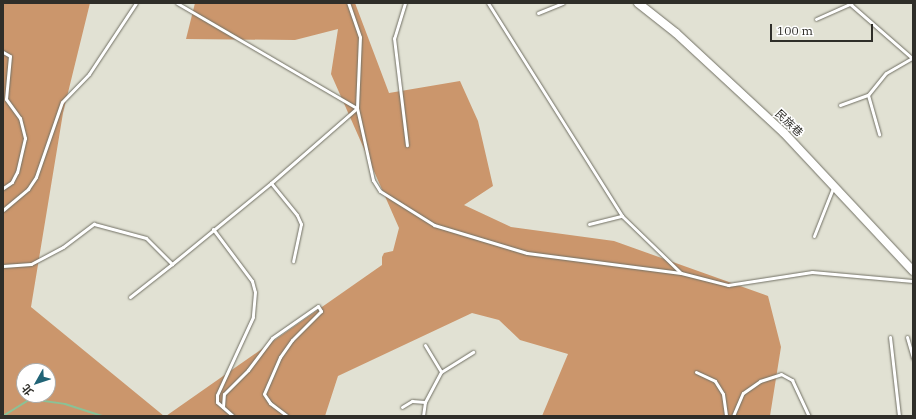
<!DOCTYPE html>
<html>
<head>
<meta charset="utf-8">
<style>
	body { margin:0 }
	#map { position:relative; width:916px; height:419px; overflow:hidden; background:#e1e1d3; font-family:"IBM Plex Serif","Noto Sans TC",serif }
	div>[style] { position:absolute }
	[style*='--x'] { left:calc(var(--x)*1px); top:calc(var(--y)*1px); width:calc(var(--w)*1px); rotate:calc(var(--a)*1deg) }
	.forest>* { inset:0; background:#cb966c }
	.stream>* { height:2px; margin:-1px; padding:0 1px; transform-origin:1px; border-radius:1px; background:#8ac296 }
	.roads { filter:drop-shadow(0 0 1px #717064) drop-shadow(0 0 1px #717064) }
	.service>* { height:3px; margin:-1.5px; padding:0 1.5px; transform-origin:1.5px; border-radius:1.5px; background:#fff }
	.tertiary>* { height:8px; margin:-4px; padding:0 4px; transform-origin:4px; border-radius:4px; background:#fff }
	span { translate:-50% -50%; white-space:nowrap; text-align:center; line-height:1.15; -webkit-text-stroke:3px #fff; paint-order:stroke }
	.street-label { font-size:11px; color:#2f2e29 }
	.frame { position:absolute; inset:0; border:4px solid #2f2e29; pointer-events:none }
	.north { position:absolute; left:16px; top:363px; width:40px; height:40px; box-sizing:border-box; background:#fff; border:1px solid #acaba9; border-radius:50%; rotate:231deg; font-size:11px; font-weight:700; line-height:16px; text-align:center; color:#2f2e29 }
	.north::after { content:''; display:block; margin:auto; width:14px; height:18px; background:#216477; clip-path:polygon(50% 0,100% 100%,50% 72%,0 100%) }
	.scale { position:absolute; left:770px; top:24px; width:103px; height:18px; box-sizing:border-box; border:2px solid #2f2e29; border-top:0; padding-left:5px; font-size:12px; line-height:14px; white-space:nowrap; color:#2f2e29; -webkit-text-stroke:3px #fff; paint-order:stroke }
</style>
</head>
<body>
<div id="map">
	<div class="forest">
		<div style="clip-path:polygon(evenodd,3px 3px,90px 3px,63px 113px,31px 307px,164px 416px,3px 416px,3px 3px,24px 371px,48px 371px,48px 395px,24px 395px,24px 371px)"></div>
		<div style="clip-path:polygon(195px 3px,355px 3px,389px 93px,460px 81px,478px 121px,493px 186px,464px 205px,511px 227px,614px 241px,768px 296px,781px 347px,770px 416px,542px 416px,568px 354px,520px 340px,499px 320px,472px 313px,338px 376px,325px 416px,166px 416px,382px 265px,382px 257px,384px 253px,393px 251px,399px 228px,331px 74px,338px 29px,295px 40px,186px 39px)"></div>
	</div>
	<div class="stream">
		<div style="--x:3;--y:416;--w:32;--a:-32"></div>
		<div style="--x:30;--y:399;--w:35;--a:8"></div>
		<div style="--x:65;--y:404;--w:39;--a:18"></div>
	</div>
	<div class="roads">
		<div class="service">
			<div style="--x:177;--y:3;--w:208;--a:30.3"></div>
			<div style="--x:357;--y:108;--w:74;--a:77.5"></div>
			<div style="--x:373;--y:180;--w:13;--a:58"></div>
			<div style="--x:380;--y:191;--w:64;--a:32.2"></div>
			<div style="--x:434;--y:225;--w:97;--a:16.8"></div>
			<div style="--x:527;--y:253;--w:155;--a:7.4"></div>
			<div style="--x:405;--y:3;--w:37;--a:107"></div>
			<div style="--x:394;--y:38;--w:108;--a:83.1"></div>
			<div style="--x:488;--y:3;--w:252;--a:57.8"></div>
			<div style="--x:622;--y:216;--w:82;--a:44"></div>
			<div style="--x:681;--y:273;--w:49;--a:14.3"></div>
			<div style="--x:728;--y:285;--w:85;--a:-8.8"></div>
			<div style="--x:812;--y:272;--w:101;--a:5.1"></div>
			<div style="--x:849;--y:3;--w:85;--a:41.2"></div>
			<div style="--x:538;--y:13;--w:27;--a:-22"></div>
			<div style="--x:816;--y:19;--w:39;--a:-24"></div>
			<div style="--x:3;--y:52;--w:8;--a:30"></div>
			<div style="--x:10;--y:56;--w:43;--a:95.3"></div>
			<div style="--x:6;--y:99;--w:24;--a:54"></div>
			<div style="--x:20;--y:118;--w:21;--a:76"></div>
			<div style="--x:25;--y:138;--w:35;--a:103"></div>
			<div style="--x:17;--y:172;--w:11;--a:117"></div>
			<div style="--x:12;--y:182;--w:11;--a:146"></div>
			<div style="--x:868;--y:95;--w:41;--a:74.2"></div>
			<div style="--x:840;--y:105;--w:30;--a:-20"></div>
			<div style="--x:868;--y:95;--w:28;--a:-51"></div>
			<div style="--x:886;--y:73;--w:30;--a:-30"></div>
			<div style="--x:271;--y:183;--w:41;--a:50.9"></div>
			<div style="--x:297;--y:215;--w:10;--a:66"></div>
			<div style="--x:301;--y:224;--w:38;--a:102"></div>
			<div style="--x:3;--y:210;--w:33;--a:-40"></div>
			<div style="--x:28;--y:189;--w:14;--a:-56"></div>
			<div style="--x:36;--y:177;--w:79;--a:-70.9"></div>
			<div style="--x:62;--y:102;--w:39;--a:-46"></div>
			<div style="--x:89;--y:74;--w:85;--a:-56.5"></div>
			<div style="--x:589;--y:224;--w:34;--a:-14"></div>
			<div style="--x:213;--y:229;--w:65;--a:53.1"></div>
			<div style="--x:252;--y:281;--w:11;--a:75"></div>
			<div style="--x:255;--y:292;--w:25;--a:95"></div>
			<div style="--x:253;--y:317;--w:86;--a:114.8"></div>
			<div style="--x:217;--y:395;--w:7;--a:90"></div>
			<div style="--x:217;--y:402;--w:21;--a:41"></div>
			<div style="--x:814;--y:236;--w:52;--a:-68.4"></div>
			<div style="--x:3;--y:266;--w:28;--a:-4"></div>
			<div style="--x:31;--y:264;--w:36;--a:-28"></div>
			<div style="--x:63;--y:247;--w:39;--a:-37"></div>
			<div style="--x:94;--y:224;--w:54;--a:15.1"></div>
			<div style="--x:146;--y:238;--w:37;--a:45"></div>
			<div style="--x:172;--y:264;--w:128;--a:-39.3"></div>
			<div style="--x:271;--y:183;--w:114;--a:-41.1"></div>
			<div style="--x:357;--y:108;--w:71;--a:-87.6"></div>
			<div style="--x:360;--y:37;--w:36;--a:-109"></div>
			<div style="--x:130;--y:297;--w:53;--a:-38.2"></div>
			<div style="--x:890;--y:337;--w:80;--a:83.5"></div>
			<div style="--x:907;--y:337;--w:22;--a:74"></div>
			<div style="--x:425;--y:345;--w:31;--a:59"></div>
			<div style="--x:696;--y:372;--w:21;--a:25"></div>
			<div style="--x:715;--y:381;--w:15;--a:58"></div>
			<div style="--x:723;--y:394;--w:22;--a:82"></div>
			<div style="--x:223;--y:407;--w:13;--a:-86"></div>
			<div style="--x:224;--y:394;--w:34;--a:-45"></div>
			<div style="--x:248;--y:370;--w:40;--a:-53"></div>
			<div style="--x:272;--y:338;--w:56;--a:-34.8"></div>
			<div style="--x:318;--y:306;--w:6;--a:59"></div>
			<div style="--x:321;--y:311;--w:41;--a:135"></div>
			<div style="--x:292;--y:340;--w:21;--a:125"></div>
			<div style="--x:280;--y:357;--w:40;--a:113.4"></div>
			<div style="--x:264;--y:394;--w:11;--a:56"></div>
			<div style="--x:270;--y:403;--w:21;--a:37"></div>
			<div style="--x:402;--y:407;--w:12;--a:-31"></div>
			<div style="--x:412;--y:401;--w:13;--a:4"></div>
			<div style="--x:423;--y:416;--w:14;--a:-82"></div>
			<div style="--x:425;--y:402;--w:34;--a:-62"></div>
			<div style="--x:441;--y:372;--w:38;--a:-32"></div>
			<div style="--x:733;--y:416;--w:25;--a:-67"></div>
			<div style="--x:743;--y:393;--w:21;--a:-35"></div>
			<div style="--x:760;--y:381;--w:22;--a:-18"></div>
			<div style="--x:781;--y:374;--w:13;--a:29"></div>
			<div style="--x:792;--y:380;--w:40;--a:65"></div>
		</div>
		<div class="tertiary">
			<div style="--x:638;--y:3;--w:48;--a:38.3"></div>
			<div style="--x:676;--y:33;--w:147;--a:42.8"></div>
			<div style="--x:784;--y:133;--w:189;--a:46.9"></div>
		</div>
	</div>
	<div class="street-label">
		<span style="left:789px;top:123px;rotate:44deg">民族巷</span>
	</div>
	<div class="frame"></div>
	<div class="north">北</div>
	<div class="scale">100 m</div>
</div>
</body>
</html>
